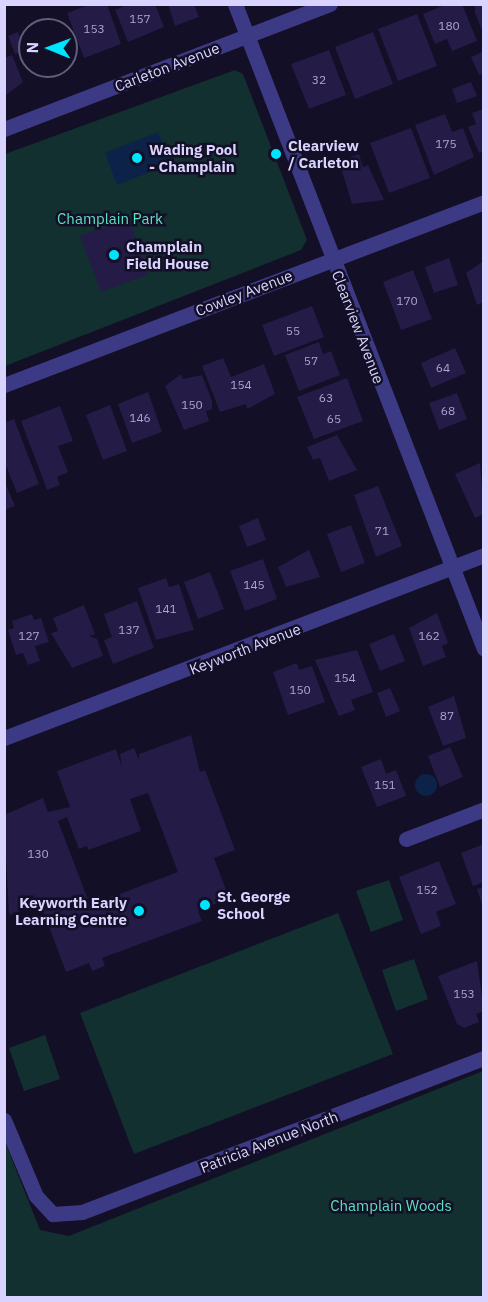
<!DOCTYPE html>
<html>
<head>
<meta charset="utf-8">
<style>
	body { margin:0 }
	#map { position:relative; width:488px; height:1302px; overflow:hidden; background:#130f26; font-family:"IBM Plex Sans",sans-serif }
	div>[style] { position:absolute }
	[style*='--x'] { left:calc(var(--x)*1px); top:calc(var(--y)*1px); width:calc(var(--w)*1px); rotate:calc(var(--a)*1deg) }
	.green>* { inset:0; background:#12302f }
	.water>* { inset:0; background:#0c2248 }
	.round { border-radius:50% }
	.building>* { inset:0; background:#241b47 }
	.minor>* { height:15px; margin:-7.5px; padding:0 7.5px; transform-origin:7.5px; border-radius:7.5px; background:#3d3a85 }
	.dots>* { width:16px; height:16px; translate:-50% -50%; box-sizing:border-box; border:3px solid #130f26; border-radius:50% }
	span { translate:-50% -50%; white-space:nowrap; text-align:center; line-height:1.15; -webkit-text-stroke:5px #130f26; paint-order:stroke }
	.number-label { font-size:12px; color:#aca6d1 }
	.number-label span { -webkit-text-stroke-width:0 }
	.street-label { font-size:15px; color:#d9d4ff }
	.poi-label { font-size:15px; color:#d9d4ff; font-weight:700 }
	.left { translate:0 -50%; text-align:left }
	.right { translate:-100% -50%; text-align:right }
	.park-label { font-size:15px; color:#5fe0c0 }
	.frame { position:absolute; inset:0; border:6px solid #d9d4ff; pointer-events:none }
	.north { position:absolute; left:18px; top:18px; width:60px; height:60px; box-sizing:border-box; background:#130f26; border:2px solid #625e7d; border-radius:50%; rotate:271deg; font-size:16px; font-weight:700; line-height:24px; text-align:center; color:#d9d4ff }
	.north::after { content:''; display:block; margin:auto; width:21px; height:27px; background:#00e5ff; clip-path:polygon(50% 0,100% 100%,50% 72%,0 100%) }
</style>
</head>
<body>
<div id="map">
	<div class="green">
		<div style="clip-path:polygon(235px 70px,243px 74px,307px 240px,301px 250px,5px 366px,5px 154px)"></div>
		<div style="clip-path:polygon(389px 880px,403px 920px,371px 932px,356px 891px)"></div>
		<div style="clip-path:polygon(338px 913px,393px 1054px,134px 1154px,80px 1013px)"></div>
		<div style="clip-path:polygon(414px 959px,428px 999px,396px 1011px,382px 970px)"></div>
		<div style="clip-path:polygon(45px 1035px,60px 1079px,24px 1091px,9px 1048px)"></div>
		<div style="clip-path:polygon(483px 1071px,483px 1297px,5px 1297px,5px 1142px,40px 1230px,69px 1236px)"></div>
	</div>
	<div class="water">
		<div style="clip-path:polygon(158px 132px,170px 164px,117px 185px,105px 153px)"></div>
		<div class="round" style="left:415px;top:774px;width:22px;height:22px"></div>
	</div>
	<div class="building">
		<div style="clip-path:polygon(91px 4px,107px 4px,121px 44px,84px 58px,67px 13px)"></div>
		<div style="clip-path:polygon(130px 4px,155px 4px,164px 27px,128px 42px,115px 10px)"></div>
		<div style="clip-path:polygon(168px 4px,194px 4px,199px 17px,175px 26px)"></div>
		<div style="clip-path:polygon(447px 4px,462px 4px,477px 41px,452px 51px,447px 39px,435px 44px,423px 14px)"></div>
		<div style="clip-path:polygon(475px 4px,484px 4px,484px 35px,475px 13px)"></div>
		<div style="clip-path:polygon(417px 14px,437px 66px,398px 81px,378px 29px)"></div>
		<div style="clip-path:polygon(63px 22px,66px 30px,41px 30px)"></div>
		<div style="clip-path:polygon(66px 31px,76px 60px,66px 63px)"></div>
		<div style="clip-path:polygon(18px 32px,25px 50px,15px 54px,8px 36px)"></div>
		<div style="clip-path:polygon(373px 32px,393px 84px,355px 99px,335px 47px)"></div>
		<div style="clip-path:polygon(329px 50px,346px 95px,309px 109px,291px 64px)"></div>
		<div style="clip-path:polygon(482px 52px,484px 73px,479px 75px,471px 57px)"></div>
		<div style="clip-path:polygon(12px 55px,23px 82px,6px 95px,4px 58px)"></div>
		<div style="clip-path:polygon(42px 66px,57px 66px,43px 71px)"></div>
		<div style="clip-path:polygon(471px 82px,477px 96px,457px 103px,452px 89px)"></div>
		<div style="clip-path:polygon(484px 109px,484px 151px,479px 153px,468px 127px,476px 124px,472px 113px)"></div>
		<div style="clip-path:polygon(445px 114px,452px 132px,463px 128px,474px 157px,434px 175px,415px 125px)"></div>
		<div style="clip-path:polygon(411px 128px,430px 178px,389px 193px,370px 143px)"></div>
		<div style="clip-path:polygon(359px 154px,363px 167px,368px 165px,384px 200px,352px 204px,339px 161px)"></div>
		<div style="clip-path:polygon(128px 218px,149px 274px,101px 292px,80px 236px)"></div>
		<div style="clip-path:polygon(449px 258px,458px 285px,434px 293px,425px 267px)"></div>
		<div style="clip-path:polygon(484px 261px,484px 302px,477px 305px,466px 273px)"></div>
		<div style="clip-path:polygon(413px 270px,432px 319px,401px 330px,383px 282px)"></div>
		<div style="clip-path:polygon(312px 306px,324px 337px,274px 356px,262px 325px)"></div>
		<div style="clip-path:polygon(319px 342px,323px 354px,331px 351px,340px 375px,299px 391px,285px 355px)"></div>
		<div style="clip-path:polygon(455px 348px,466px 373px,431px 388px,421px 363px)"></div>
		<div style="clip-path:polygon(223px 358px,231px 377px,264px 364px,275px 394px,247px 409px,246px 404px,220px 412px,202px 366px)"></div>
		<div style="clip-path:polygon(181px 374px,183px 379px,202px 375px,212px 401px,212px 409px,206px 411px,209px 421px,184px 430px,165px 386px)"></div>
		<div style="clip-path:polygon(347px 378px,363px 421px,314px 439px,297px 397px)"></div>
		<div style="clip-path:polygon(148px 392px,162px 432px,132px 443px,118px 404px)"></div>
		<div style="clip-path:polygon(457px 393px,467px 419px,439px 430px,429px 403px)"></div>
		<div style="clip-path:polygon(110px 405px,127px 451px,103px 460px,86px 415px)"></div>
		<div style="clip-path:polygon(60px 406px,73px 441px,58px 446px,68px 472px,57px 477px,60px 485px,47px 490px,21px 421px)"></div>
		<div style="clip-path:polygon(14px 419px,39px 484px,17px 493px,4px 461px,4px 423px)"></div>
		<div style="clip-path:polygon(337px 435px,357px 470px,329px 481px,320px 458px,313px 460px,307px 447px)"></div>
		<div style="clip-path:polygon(480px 463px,484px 514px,475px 518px,455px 474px)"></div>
		<div style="clip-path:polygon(4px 480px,15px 506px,4px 510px)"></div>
		<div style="clip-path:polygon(378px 486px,402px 546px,376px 557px,354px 495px)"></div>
		<div style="clip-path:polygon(258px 518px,266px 540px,247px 547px,239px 526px)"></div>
		<div style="clip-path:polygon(351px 525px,365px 563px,341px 572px,327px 534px)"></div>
		<div style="clip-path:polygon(309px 550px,320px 577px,286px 587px,278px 567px)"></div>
		<div style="clip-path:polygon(263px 559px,277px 599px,245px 611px,230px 571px)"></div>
		<div style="clip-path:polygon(210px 572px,224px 609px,198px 619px,184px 582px)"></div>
		<div style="clip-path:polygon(166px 578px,169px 587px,179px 584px,194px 630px,156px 640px,138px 588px)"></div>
		<div style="clip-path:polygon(137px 601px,154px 648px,113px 664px,104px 640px,112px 637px,104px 614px)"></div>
		<div style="clip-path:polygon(84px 605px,95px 634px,89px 636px,97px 639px,103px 656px,72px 668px,51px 633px,58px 631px,53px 618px)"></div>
		<div style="clip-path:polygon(437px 613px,448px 643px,442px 646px,446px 657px,423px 666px,409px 628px)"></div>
		<div style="clip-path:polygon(32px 614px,34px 620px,41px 618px,49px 642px,35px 646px,40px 661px,28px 665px,23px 653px,16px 655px,8px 630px,14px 628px,12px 621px)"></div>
		<div style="clip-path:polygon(394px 634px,405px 661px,380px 671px,369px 644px)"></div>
		<div style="clip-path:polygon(357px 650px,373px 692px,351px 700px,355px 710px,339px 716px,315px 660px)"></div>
		<div style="clip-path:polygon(297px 663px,299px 670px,312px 666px,325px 702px,288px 715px,273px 672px)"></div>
		<div style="clip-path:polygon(390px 688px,400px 711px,386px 717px,377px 693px)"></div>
		<div style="clip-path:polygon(454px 696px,466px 738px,443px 746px,428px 707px)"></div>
		<div style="clip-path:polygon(evenodd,191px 735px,200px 772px,205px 770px,235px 850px,214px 858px,229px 898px,198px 911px,202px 921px,102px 958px,105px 966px,92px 971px,89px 963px,66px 972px,47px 921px,63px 910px,45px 917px,42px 909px,60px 902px,58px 897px,9px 915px,4px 815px,43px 798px,48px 812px,70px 807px,57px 771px,116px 749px,122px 767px,120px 754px,134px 748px,139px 760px,139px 754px,191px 735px,148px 793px,178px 872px,90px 905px,58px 821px,67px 817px,79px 849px,87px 846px,88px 850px,141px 831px,130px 799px,148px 793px)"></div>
		<div style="clip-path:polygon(450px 747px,463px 777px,440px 787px,428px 756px)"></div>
		<div style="clip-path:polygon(381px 759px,386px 774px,396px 770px,406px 796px,377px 807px,361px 767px)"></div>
		<div style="clip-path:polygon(484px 844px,484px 882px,473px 886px,461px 853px)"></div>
		<div style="clip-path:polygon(439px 861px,456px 904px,436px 912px,441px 926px,421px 934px,399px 877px)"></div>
		<div style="clip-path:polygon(484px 887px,484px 906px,483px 907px,477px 889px)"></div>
		<div style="clip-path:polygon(477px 961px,484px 1011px,476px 1014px,479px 1022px,464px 1028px,457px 1024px,438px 976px)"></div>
	</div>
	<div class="minor">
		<div style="--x:235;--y:4;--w:691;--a:68.89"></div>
		<div style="--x:4;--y:129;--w:349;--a:-21"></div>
		<div style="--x:4;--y:385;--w:514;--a:-20.87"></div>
		<div style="--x:4;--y:738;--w:514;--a:-20.87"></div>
		<div style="--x:406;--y:839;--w:84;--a:-21"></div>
		<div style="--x:4;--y:1120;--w:82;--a:67.2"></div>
		<div style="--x:36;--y:1196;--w:25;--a:47"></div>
		<div style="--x:53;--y:1214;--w:29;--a:-4"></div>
		<div style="--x:82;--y:1212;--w:430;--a:-21"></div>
	</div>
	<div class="dots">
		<div style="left:276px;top:154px;background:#00e5ff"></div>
		<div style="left:137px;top:158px;background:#00e5ff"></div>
		<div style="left:114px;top:255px;background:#00e5ff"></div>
		<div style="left:205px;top:905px;background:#00e5ff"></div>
		<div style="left:139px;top:911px;background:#00e5ff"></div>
	</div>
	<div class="number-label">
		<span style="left:140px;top:19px">157</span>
		<span style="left:449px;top:26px">180</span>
		<span style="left:94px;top:29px">153</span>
		<span style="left:319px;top:80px">32</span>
		<span style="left:446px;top:144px">175</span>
		<span style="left:407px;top:301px">170</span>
		<span style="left:293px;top:331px">55</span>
		<span style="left:311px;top:361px">57</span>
		<span style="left:443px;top:368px">64</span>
		<span style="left:241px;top:385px">154</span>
		<span style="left:326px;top:398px">63</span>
		<span style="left:192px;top:405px">150</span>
		<span style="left:448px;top:411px">68</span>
		<span style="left:140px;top:418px">146</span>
		<span style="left:334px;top:419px">65</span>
		<span style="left:382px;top:531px">71</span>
		<span style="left:254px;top:585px">145</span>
		<span style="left:166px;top:609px">141</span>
		<span style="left:129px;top:630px">137</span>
		<span style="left:29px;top:636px">127</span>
		<span style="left:429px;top:636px">162</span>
		<span style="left:345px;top:678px">154</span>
		<span style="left:300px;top:690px">150</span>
		<span style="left:447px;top:716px">87</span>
		<span style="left:385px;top:785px">151</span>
		<span style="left:38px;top:854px">130</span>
		<span style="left:427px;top:890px">152</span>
		<span style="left:464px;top:994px">153</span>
	</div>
	<div class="street-label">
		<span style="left:167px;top:67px;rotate:-21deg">Carleton Avenue</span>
		<span style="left:244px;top:293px;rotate:-21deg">Cowley Avenue</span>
		<span style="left:358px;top:327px;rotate:69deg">Clearview Avenue</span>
		<span style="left:245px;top:649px;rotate:-21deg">Keyworth Avenue</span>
		<span style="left:269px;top:1142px;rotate:-21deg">Patricia Avenue North</span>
	</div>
	<div class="poi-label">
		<span class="left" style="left:288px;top:154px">Clearview<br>/ Carleton</span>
		<span class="left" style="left:149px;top:158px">Wading Pool<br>- Champlain</span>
		<span class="left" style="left:126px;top:255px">Champlain<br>Field House</span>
		<span class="left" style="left:217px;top:905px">St. George<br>School</span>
		<span class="right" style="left:127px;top:911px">Keyworth Early<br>Learning Centre</span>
	</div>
	<div class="park-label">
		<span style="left:110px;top:219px">Champlain Park</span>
		<span style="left:391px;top:1206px">Champlain Woods</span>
	</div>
	<div class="frame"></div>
	<div class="north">N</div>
</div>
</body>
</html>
